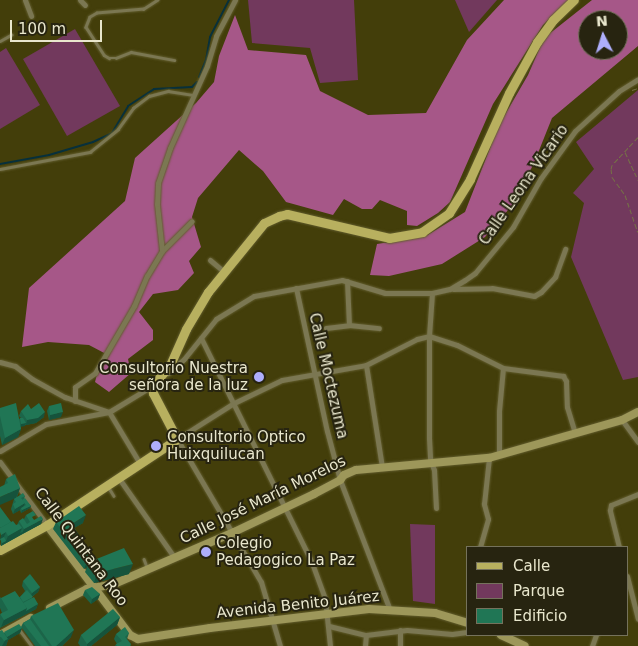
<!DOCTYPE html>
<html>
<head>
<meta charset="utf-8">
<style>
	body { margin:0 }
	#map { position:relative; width:638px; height:646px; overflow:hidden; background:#433e0a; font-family:"DejaVu Sans",sans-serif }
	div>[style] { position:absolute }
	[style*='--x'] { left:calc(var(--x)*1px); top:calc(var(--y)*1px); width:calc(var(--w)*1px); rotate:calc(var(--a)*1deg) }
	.green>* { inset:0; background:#72395d }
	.forest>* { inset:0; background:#a65788 }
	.stream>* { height:2px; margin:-1px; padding:0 1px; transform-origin:1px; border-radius:1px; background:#07303c }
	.path>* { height:1px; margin-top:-0.5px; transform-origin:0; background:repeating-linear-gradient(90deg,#757145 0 5px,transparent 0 7.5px) }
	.roads { filter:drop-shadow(0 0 1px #615c2d) drop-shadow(0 0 1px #615c2d) }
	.lane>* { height:2.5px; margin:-1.25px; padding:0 1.25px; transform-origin:1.25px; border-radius:1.25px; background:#7b7752 }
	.street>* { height:5px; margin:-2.5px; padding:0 2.5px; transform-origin:2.5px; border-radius:2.5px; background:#7b7752 }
	.secondary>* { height:8px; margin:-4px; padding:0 4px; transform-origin:4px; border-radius:4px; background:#9d975a }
	.primary>* { height:9px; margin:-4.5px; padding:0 4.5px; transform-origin:4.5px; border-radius:4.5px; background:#b8b05f }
	.wall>* { inset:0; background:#1c6549 }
	.shaded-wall>* { inset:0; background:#16533c }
	.building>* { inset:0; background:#207655 }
	.dots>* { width:14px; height:14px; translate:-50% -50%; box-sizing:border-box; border:2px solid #272410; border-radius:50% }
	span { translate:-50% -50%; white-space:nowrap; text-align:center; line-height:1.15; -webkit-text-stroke:4px #272410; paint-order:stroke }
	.street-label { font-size:15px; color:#e9e7cd }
	.poi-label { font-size:15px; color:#e9e7cd }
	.right { translate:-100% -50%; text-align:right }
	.left { translate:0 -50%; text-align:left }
	.legend { position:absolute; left:466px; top:546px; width:162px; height:90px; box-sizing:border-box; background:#272410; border:1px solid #75725c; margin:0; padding:6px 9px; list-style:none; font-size:15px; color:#e9e7cd }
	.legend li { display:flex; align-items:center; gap:10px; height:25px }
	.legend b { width:25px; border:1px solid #75725c }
	.north { position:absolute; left:578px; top:10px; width:50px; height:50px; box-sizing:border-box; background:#272410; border:1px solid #75725c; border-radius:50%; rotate:355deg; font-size:14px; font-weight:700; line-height:20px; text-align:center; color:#e9e7cd }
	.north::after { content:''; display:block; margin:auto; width:18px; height:22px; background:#aeaefb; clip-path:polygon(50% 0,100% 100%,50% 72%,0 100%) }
	.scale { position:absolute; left:10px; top:20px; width:92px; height:22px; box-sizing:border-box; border:2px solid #e9e7cd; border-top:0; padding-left:6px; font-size:15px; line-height:18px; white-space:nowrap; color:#e9e7cd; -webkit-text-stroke:4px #272410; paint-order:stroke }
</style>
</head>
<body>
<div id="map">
	<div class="green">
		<div style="clip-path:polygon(248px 0,354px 0,358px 80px,320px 83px,310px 48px,252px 43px)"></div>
		<div style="clip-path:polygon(455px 0,497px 0,469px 32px)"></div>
		<div style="clip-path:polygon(75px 29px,120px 106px,67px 136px,23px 59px)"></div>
		<div style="clip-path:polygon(6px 48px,40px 105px,0 129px,0 52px)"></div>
		<div style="clip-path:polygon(638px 90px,638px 377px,623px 380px,571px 257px,584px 203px,573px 193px,594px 169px,576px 142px)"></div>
		<div style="clip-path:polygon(410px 524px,435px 525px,435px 604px,413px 601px)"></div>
	</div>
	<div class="forest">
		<div style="clip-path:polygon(504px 0,569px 0,543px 25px,493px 104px,450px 202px,438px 213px,417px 226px,407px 225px,407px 211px,380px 200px,372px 209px,362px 209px,344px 199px,333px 215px,286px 202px,263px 171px,239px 150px,198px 198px,192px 217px,201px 247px,189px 261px,194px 273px,178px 290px,153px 294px,139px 312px,153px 330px,153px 340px,128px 359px,131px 373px,109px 392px,95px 382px,97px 374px,108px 355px,89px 345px,48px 342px,22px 347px,29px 288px,125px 201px,135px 158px,196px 103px,214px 82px,219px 56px,235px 15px,248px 50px,306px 55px,320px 91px,368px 115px,426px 113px,467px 40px)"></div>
		<div style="clip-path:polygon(evenodd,592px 0,638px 0,638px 46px,552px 118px,534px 163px,514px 203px,485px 237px,442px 264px,389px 276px,370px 275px,377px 244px,426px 236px,465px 212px,499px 125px,528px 75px,544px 38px,592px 0,588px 20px,618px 20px,618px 50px,588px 50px,588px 20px)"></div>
	</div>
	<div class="stream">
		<div style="--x:199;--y:77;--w:18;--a:-68"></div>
		<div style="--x:206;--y:60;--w:23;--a:-80"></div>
		<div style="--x:210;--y:37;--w:42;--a:-62.8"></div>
		<div style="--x:0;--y:164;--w:50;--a:-10.4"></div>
		<div style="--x:49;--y:155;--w:46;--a:-16.5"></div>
		<div style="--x:93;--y:142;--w:21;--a:-25"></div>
		<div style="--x:112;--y:133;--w:31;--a:-59"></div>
		<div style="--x:128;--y:106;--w:31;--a:-33"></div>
		<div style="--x:154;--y:89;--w:38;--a:-3"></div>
		<div style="--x:192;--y:87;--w:7;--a:-45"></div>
	</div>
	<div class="path">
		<div style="--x:632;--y:90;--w:6;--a:-18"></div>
		<div style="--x:638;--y:137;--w:38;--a:133"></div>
		<div style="--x:612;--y:165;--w:4;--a:104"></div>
		<div style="--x:611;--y:169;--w:8;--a:83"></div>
		<div style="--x:612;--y:177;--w:22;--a:54"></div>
		<div style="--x:625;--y:195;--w:39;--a:71"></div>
		<div style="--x:625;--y:152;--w:31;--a:65"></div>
	</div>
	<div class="roads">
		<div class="lane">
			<div style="--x:158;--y:0;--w:17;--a:147"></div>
			<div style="--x:144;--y:9;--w:47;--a:175.1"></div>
			<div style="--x:97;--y:13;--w:8;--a:150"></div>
			<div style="--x:90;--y:17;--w:11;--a:112"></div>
			<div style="--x:86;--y:27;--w:33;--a:57"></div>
			<div style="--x:104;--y:55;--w:6;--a:31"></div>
			<div style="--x:109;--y:58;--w:7;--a:0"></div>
			<div style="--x:116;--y:58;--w:16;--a:-22"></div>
			<div style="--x:131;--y:52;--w:44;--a:10.5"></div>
			<div style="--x:0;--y:41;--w:13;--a:-29"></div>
			<div style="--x:0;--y:169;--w:92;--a:-10.7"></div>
			<div style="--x:90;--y:152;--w:36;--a:-39"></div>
			<div style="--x:118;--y:129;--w:26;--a:-54"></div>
			<div style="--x:133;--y:108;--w:20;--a:-37"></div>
			<div style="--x:149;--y:96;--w:20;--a:-15"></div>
			<div style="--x:168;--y:91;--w:26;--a:9"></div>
			<div style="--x:109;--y:488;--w:9;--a:58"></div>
			<div style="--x:144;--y:559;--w:9;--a:69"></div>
			<div style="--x:19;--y:629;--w:21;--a:53"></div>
		</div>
		<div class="street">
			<div style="--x:25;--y:0;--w:17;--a:69"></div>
			<div style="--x:80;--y:0;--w:7;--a:45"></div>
			<div style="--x:162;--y:251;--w:42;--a:-45"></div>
			<div style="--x:210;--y:260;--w:17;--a:40"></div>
			<div style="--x:347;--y:281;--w:44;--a:87.4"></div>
			<div style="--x:296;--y:288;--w:146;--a:77.8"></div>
			<div style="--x:327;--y:431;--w:51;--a:75.1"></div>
			<div style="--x:340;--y:480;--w:139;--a:69"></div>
			<div style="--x:453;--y:289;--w:39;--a:-1"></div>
			<div style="--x:492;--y:288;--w:43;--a:10.8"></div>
			<div style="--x:534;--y:296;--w:8;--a:-30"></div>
			<div style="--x:541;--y:292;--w:21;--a:-47"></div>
			<div style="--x:555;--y:277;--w:30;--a:-70"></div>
			<div style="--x:432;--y:293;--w:43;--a:94"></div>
			<div style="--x:429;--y:336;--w:102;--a:90"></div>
			<div style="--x:429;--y:438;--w:21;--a:87"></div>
			<div style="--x:430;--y:459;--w:12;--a:70"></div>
			<div style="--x:434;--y:470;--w:38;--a:87"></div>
			<div style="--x:326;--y:328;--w:23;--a:-7"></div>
			<div style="--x:349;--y:325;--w:30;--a:6"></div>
			<div style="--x:201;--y:338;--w:251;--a:63.7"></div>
			<div style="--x:312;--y:563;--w:38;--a:70"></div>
			<div style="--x:325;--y:599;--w:47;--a:83.9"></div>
			<div style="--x:0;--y:362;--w:16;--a:15"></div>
			<div style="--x:15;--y:366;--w:21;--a:37"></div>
			<div style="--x:32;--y:379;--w:38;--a:29"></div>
			<div style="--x:65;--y:397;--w:46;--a:18.8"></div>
			<div style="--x:366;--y:365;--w:103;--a:81.1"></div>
			<div style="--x:168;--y:373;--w:21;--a:-41"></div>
			<div style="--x:184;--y:359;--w:51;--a:-51.3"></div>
			<div style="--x:216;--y:319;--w:44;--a:-31.2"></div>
			<div style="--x:254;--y:296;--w:89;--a:-10.3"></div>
			<div style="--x:342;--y:280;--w:45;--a:16.8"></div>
			<div style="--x:385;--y:293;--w:47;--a:0"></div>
			<div style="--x:432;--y:293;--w:18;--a:-13"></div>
			<div style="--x:450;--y:289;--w:17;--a:-31"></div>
			<div style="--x:465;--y:280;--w:12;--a:-35"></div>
			<div style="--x:475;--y:273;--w:60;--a:-50.4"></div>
			<div style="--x:513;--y:227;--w:56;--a:-60.3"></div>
			<div style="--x:541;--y:178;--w:58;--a:-54.1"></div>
			<div style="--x:575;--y:131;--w:59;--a:-42.3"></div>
			<div style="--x:619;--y:91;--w:22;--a:-32"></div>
			<div style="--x:75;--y:401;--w:14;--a:-90"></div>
			<div style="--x:75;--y:387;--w:24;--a:-35"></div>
			<div style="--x:95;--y:373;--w:78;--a:-59.8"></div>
			<div style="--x:134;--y:306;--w:33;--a:-67"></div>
			<div style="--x:147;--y:276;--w:29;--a:-59"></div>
			<div style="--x:162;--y:251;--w:47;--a:-96.1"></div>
			<div style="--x:157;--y:204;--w:21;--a:-87"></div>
			<div style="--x:158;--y:183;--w:37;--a:-71"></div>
			<div style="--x:170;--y:148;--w:90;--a:-65.7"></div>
			<div style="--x:207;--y:66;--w:31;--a:-73"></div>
			<div style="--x:216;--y:36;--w:41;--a:-62.2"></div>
			<div style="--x:109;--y:412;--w:58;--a:59"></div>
			<div style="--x:622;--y:420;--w:27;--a:54"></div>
			<div style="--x:0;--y:451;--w:53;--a:-30.4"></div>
			<div style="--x:46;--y:424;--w:64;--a:-10.8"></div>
			<div style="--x:109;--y:412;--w:50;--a:-31.2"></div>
			<div style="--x:499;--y:455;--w:44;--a:-90"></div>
			<div style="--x:499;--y:411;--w:43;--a:-84.7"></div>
			<div style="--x:0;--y:462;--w:79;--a:53.3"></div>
			<div style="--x:118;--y:477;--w:98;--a:55"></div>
			<div style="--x:480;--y:547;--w:29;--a:-74"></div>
			<div style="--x:488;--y:519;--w:16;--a:-105"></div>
			<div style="--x:484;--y:504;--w:46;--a:-83.8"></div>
			<div style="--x:619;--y:547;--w:38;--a:-104"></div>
			<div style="--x:610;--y:510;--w:5;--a:-79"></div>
			<div style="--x:611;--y:505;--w:29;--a:-22"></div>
			<div style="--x:627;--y:576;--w:44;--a:75.7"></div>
			<div style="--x:329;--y:626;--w:38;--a:14"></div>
			<div style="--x:366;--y:635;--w:41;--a:-7"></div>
			<div style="--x:407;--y:630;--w:45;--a:5.1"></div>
			<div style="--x:452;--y:634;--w:15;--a:-8"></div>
			<div style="--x:400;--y:630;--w:16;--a:90"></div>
			<div style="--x:280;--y:646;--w:67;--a:-106.5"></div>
			<div style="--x:261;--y:582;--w:166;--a:-120.4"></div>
			<div style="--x:177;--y:439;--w:67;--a:-32.3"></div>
			<div style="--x:234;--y:403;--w:53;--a:-25.6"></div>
			<div style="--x:282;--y:380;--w:85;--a:-10.1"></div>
			<div style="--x:366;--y:365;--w:57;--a:-27"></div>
			<div style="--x:417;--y:339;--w:12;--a:-14"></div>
			<div style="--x:429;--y:336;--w:29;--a:18"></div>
			<div style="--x:457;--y:345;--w:51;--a:26.6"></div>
			<div style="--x:503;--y:368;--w:61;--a:7.6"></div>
			<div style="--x:563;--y:376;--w:6;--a:59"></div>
			<div style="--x:566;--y:381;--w:26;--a:88"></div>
			<div style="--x:567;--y:407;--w:28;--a:73"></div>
			<div style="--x:365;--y:646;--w:11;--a:-85"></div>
			<div style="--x:592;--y:646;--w:12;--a:-70"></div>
		</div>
		<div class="secondary">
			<div style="--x:47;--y:525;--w:138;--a:53"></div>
			<div style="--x:130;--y:635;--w:9;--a:27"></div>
			<div style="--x:50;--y:608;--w:42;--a:-27.2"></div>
			<div style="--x:87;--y:589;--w:27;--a:-10"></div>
			<div style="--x:114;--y:584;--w:131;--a:-23.4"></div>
			<div style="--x:234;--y:532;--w:89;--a:-25.4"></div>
			<div style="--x:314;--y:494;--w:30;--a:-28"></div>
			<div style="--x:340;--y:480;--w:6;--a:-51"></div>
			<div style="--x:344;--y:475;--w:13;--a:-23"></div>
			<div style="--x:356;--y:470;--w:134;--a:-5.2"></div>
			<div style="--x:489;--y:458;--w:138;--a:-15.9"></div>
			<div style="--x:622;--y:420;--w:18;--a:-27"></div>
			<div style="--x:0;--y:635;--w:35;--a:-29"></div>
			<div style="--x:501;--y:635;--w:26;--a:25"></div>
			<div style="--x:138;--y:639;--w:73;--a:-8.7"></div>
			<div style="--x:210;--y:628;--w:160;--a:-6.8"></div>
			<div style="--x:369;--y:609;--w:66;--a:3.5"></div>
			<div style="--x:435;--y:613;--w:34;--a:17"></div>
		</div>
		<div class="primary">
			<div style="--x:0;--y:550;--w:53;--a:-28"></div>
			<div style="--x:47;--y:525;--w:156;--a:-33.5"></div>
			<div style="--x:177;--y:439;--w:52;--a:-117.6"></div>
			<div style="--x:153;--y:393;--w:7;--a:-98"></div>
			<div style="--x:152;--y:386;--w:28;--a:-49"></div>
			<div style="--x:170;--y:365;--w:39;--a:-66"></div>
			<div style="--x:186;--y:329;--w:43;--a:-59.3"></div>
			<div style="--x:208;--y:292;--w:89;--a:-50.9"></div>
			<div style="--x:264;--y:223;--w:17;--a:-25"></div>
			<div style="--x:279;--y:216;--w:8;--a:-14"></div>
			<div style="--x:287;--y:214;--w:105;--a:13.2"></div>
			<div style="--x:389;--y:238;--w:34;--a:-10"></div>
			<div style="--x:422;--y:232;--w:33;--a:-35"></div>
			<div style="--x:449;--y:213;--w:40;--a:-58"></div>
			<div style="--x:470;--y:179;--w:94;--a:-65.6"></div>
			<div style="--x:509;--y:93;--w:58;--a:-61.2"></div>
			<div style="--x:537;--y:42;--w:27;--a:-54"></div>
			<div style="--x:553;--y:20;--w:29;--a:-44"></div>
		</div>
	</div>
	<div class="wall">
		<div style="clip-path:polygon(49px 406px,61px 417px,49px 420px,47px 411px)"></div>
		<div style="clip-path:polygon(0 408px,19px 419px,21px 418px,19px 416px,21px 411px,31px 409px,44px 417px,36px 423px,21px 426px,21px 429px,18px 437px,2px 445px,0 436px)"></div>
		<div style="clip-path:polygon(6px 479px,20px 488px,17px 497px,25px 496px,24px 499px,31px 506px,30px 508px,21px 513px,20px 510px,13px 514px,11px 509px,14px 499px,4px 486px)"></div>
		<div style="clip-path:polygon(0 508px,11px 522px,16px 525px,17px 525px,19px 521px,24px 519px,26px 515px,41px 524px,1px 546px)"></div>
		<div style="clip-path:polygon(56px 522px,83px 523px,74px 528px,87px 552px,93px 559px,92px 561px,129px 574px,94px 583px,85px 572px,87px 567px,84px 569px,53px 529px)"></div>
		<div style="clip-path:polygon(23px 581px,40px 587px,38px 592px,32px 597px,32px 598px,38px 604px,36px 609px,0 628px,0 615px,2px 613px,0 608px,0 597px,1px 598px,20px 597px,25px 591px,22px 586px)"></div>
		<div style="clip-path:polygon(85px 590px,100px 594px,98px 599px,91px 604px,83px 595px)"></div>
		<div style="clip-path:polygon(31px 616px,71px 637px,62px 646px,35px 646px,22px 628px,20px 633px,8px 640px,6px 646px,0 646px,0 631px,4px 633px,21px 627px,23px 623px,30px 619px)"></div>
		<div style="clip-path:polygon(120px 617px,117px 625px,91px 646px,80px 646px,78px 643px,81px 635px)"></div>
		<div style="clip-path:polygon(129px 633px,127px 639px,131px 646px,115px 646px,116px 644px,117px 644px,114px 639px,116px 634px)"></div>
	</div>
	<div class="shaded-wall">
		<div style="clip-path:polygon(45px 412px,44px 417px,36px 423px,26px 425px,27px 420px)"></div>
		<div style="clip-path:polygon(63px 412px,61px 417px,49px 420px,50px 415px)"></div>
		<div style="clip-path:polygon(26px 423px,25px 426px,20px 427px,21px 424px)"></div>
		<div style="clip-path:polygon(21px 429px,18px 437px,2px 445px,5px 438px)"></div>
		<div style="clip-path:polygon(20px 488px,16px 498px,0 505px,0 497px)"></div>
		<div style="clip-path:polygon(25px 503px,23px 508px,21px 508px,20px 510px,13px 514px,15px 509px)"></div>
		<div style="clip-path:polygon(31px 506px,30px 508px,21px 513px,22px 510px)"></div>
		<div style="clip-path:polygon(86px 515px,83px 523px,69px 531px,72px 524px)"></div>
		<div style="clip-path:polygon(43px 519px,41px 524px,22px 534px,24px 529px)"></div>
		<div style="clip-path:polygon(22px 528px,20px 533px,23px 532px,22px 534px,1px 546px,2px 543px,6px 541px,8px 536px)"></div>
		<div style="clip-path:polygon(6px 532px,3px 539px,0 540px,1px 535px)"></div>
		<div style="clip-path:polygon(88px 549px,85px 557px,79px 555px,77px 560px,80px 553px)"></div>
		<div style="clip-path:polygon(93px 559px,91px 564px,89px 562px,87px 567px,84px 569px,86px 564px)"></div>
		<div style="clip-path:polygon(133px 564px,129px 574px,94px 583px,97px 573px)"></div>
		<div style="clip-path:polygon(40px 587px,38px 592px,30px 598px,32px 593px)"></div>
		<div style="clip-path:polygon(100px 594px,98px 599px,91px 604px,92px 599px)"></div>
		<div style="clip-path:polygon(38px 604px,36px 609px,1px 627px,4px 620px,27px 608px)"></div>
		<div style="clip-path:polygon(120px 617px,117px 625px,91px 646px,87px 646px,87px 644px)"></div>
		<div style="clip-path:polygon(22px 628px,20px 633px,8px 640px,6px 646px,2px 646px,7px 637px)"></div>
		<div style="clip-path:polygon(74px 630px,71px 637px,62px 646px,56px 646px)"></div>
	</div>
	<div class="building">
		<div style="clip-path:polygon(16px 403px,21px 429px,5px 438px,0 416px,0 408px)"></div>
		<div style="clip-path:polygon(39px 403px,45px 412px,38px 418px,27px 420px,21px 411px,28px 404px,31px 409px)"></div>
		<div style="clip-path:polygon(61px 403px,63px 412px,50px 415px,49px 406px)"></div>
		<div style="clip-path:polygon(20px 418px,23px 418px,26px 423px,21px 424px)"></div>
		<div style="clip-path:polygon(15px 474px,20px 488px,0 497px,0 487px,8px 483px,6px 479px)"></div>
		<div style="clip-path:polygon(23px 493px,25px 496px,21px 498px,25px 503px,15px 509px,13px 504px,16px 502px,14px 499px)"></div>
		<div style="clip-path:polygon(25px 498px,31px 506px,22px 510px,21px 508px,26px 505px,22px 500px)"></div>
		<div style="clip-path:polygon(79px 506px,86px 515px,72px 524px,88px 549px,80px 553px,56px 522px)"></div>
		<div style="clip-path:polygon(0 507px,11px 522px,0 528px)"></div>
		<div style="clip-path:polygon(33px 511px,36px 515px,32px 517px,34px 520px,41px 516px,43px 519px,24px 529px,19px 521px,23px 518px,27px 524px,30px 522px,26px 515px)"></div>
		<div style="clip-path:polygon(13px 521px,16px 525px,19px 524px,22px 528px,8px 536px,6px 532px,1px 535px,0 532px,0 528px)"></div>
		<div style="clip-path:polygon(4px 537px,6px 541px,2px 543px,0 539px)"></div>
		<div style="clip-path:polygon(124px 548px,133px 564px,97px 573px,89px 562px)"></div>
		<div style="clip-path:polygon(87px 552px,93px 559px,86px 564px,79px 555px)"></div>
		<div style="clip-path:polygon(30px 574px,40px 587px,32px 593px,23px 581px)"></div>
		<div style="clip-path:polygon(92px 587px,100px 594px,92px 599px,85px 590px)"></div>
		<div style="clip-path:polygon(27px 590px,33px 597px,23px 602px,20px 597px)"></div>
		<div style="clip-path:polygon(15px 591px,27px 608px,4px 620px,0 614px,8px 610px,1px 598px)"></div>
		<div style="clip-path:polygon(34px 597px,38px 604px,26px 611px,27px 608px,23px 603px)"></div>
		<div style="clip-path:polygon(58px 603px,74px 630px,56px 646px,52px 646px,31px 616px)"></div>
		<div style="clip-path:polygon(113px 609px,120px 617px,87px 644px,81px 635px)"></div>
		<div style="clip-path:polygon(30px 619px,49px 646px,41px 646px,23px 623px)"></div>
		<div style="clip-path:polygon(19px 624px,22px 628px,7px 637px,4px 632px)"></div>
		<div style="clip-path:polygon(125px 627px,129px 633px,125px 637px,131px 644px,130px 646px,117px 646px,116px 644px,122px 641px,116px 634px)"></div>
		<div style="clip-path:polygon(2px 630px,8px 639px,4px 641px,1px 637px,0 637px,0 631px)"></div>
	</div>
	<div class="dots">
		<div style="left:259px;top:377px;background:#aeaefb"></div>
		<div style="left:156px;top:446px;background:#aeaefb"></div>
		<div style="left:206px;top:552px;background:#aeaefb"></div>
	</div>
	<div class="street-label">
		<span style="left:524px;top:185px;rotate:-55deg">Calle Leona Vicario</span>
		<span style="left:328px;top:376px;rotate:77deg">Calle Moctezuma</span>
		<span style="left:263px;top:500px;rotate:-26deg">Calle José María Morelos</span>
		<span style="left:81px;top:547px;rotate:53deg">Calle Quintana Roo</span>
		<span style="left:298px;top:605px;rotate:-6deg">Avenida Benito Juárez</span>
	</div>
	<div class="poi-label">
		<span class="right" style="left:248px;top:377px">Consultorio Nuestra<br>señora de la luz</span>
		<span class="left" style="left:167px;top:446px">Consultorio Optico<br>Huixquilucan</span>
		<span class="left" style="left:216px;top:552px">Colegio<br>Pedagogico La Paz</span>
	</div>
	<ul class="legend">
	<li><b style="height:6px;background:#b8b05f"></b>Calle</li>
	<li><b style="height:14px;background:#72395d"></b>Parque</li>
	<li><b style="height:14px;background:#207655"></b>Edificio</li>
	</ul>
	<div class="north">N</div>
	<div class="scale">100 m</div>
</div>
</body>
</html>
